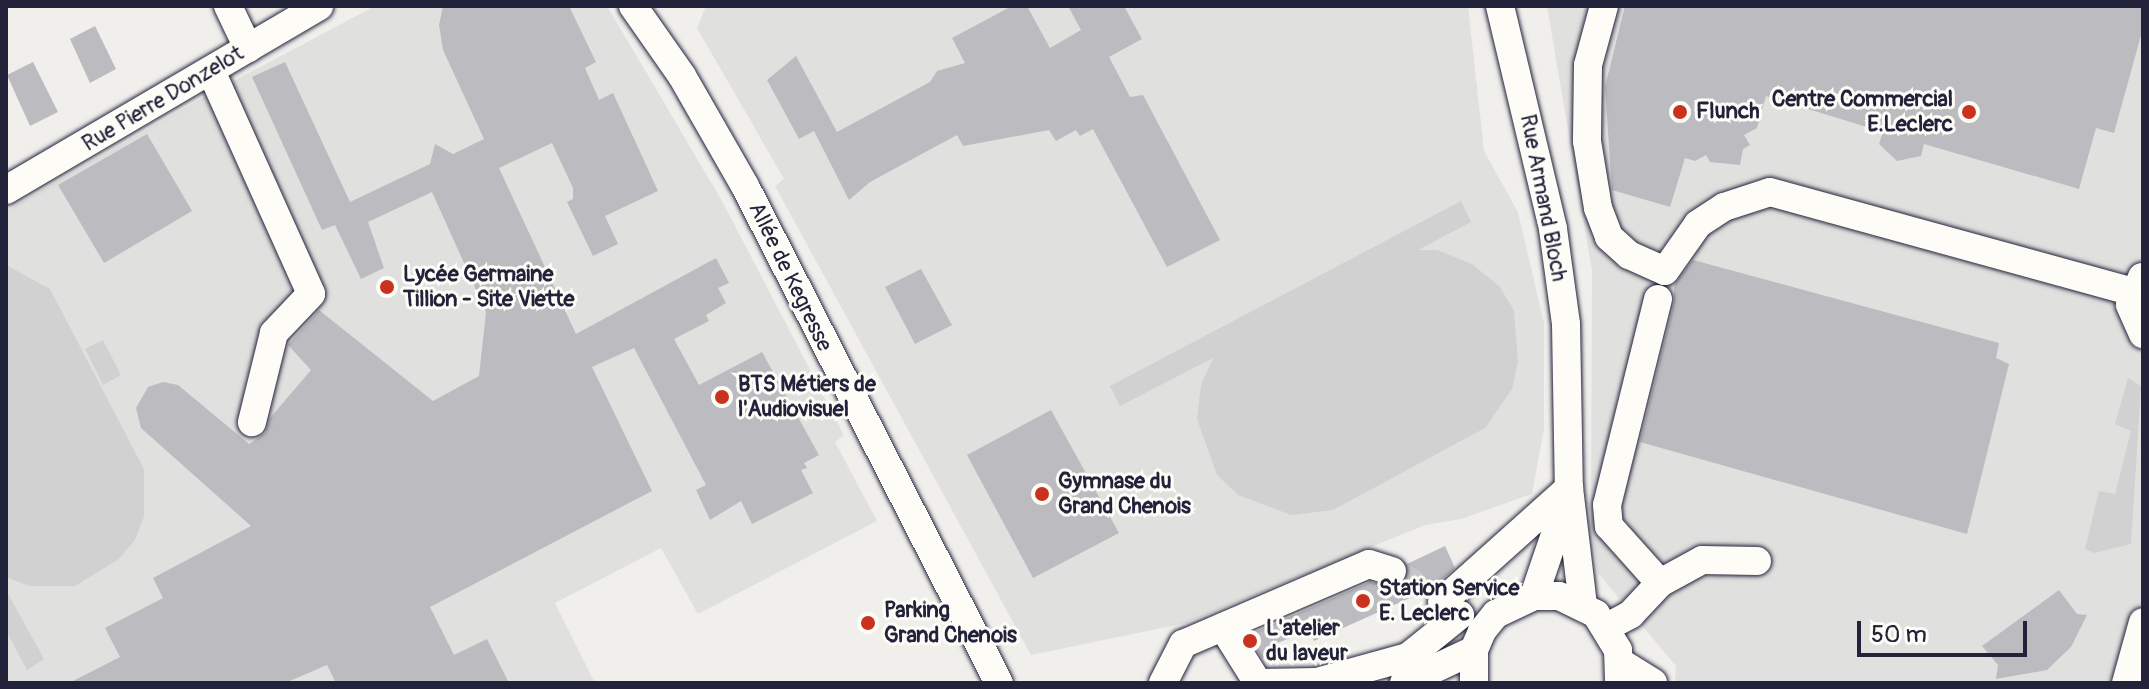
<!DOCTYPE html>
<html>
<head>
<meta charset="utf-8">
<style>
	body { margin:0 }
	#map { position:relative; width:2149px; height:689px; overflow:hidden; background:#f0efec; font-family:Pangolin,sans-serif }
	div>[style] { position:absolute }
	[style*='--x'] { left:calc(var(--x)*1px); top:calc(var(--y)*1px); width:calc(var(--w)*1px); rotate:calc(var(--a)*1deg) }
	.built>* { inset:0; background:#e0e0df }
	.green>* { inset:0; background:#d2d1d1 }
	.building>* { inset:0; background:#bcbcc0 }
	.minor-tunnel>* { height:28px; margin-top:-14px; transform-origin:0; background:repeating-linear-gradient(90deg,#c7c6c9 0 28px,transparent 0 42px) }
	.roads { filter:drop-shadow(0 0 2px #22223b) drop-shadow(0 0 2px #22223b) }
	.minor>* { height:28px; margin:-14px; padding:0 14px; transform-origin:14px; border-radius:14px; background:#fdfcf7 }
	.dots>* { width:22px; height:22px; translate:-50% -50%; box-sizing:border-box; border:4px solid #fdfcf7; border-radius:50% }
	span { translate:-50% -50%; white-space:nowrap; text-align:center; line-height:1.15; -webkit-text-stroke:6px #fdfcf7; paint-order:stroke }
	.street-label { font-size:22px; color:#22223b }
	.poi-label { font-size:22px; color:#22223b; font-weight:700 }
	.right { translate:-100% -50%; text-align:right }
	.left { translate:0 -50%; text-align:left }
	.frame { position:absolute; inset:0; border:8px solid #22223b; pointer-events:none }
	.scale { position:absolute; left:1857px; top:621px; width:170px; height:36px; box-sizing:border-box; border:4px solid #22223b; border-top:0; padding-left:10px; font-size:24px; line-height:28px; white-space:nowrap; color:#22223b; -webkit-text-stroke:6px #fdfcf7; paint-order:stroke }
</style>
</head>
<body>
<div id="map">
	<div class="built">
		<div style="clip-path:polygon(375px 6px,607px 6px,722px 201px,844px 435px,835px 442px,877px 521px,698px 614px,661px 548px,555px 603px,595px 683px,6px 683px,6px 211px,209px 94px)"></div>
		<div style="clip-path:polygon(706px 6px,1468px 6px,1484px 151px,1518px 212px,1544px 323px,1544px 429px,1532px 494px,1461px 519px,1425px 525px,1186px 623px,1031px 655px,775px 186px,784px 179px,697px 28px)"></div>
		<div style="clip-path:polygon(1547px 6px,2143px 6px,2143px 683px,1675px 683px,1676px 666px,1598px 573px,1591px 524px,1592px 271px)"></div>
	</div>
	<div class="green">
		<div style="clip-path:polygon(1461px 201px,1471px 222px,1418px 250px,1437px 250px,1472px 264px,1500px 287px,1514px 311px,1518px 362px,1512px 389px,1485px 428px,1333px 510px,1291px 515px,1238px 495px,1217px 475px,1197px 419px,1201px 385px,1213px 358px,1120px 406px,1110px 386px)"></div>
		<div style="clip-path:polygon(6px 265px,50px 289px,144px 469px,144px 517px,135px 540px,119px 559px,75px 586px,29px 586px,6px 577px)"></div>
		<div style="clip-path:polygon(103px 340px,121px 375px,103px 385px,85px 349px)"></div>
		<div style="clip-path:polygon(2128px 378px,2141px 386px,2131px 544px,2094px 553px,2085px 549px,2099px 491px,2115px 494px,2131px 431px,2115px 424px)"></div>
		<div style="clip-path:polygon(6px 590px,44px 659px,27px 670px,6px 631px)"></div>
	</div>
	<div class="building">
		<div style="clip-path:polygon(443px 6px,569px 6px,596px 62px,585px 68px,599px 100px,613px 93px,658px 191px,605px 216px,618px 244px,593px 256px,567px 202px,573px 199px,573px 188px,552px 143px,499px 168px,576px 334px,716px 258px,729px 283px,718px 288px,726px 303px,706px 315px,709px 321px,674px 339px,699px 385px,762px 352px,819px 455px,804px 463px,807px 468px,801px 470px,813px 493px,752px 524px,741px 501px,710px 520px,696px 490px,706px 485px,634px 348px,592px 367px,652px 491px,430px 607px,454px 655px,487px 639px,509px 683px,336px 683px,327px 665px,285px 683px,69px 683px,120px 657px,105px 628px,163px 598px,153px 578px,251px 526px,141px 428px,136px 408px,148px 387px,163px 382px,178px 385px,249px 444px,265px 433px,270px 418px,311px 370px,288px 345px,319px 310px,433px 401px,479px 376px,486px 312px,432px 192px,368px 222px,384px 268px,361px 279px,335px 225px,322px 230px,252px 77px,285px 62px,350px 202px,430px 164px,435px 144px,453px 154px,484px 139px,443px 50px,439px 25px)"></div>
		<div style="clip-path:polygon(1012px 6px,1027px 6px,1050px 48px,1081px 30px,1068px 6px,1124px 6px,1142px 39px,1109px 57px,1130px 97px,1143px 95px,1220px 240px,1167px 267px,1093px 129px,1080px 136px,1076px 130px,1056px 141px,1049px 130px,963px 146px,957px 135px,870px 182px,849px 200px,814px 131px,799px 139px,767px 80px,796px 56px,837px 132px,930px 82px,937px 71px,965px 63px,952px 38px)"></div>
		<div style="clip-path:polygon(1625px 6px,2143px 6px,2143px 28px,2114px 133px,2096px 128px,2079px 189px,1924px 144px,1921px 156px,1897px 161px,1879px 144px,1883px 132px,1766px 96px,1757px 128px,1744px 135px,1750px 145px,1743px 149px,1740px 165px,1710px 162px,1706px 155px,1695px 161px,1685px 158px,1670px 207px,1612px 190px,1605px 87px)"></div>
		<div style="clip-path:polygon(95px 26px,116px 69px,90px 83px,70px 39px)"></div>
		<div style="clip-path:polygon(33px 62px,58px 112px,30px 126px,7px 75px)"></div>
		<div style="clip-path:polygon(147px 134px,192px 211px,104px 263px,58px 185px)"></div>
		<div style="clip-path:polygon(1693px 260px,1999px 343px,1996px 358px,2009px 364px,1967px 534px,1640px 442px,1674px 303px,1674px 285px)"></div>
		<div style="clip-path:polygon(921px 269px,952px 325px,915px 344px,885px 287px)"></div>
		<div style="clip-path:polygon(1051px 410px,1119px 533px,1033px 578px,967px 455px)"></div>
		<div style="clip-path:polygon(1445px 546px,1455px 568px,1432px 588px,1314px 641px,1309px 630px,1273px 645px,1271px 655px,1262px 658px,1248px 635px,1370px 582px,1397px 587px,1408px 577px,1407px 564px)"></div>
		<div style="clip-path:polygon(2059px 590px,2077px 614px,2087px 615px,2071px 647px,2047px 670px,1996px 679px,1998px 665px,1982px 646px)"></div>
	</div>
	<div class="minor-tunnel">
		<div style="--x:1392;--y:571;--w:39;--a:31"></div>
	</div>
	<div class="roads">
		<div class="minor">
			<div style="--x:228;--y:6;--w:47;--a:64.5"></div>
			<div style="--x:633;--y:6;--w:85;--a:55"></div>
			<div style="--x:682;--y:76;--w:127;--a:60.2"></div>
			<div style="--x:745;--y:186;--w:558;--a:62.93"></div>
			<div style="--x:1500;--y:6;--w:229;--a:76.6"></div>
			<div style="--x:1553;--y:229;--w:96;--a:82.2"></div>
			<div style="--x:1566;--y:324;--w:164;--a:89"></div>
			<div style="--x:1569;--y:488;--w:118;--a:83.2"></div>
			<div style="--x:1604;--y:6;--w:61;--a:105.2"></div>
			<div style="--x:1588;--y:65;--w:76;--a:90.8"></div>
			<div style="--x:1587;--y:141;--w:68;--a:80.7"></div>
			<div style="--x:1598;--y:208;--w:31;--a:69"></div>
			<div style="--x:1609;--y:237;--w:27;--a:42"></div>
			<div style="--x:1629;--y:255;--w:39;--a:24"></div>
			<div style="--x:1665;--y:271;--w:57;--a:-54.9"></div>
			<div style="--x:1698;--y:224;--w:31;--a:-33"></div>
			<div style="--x:1724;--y:207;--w:48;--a:-18.1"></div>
			<div style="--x:1770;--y:192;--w:376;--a:15.4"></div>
			<div style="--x:211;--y:71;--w:244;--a:65.8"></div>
			<div style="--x:311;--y:294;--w:54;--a:133.5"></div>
			<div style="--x:274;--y:333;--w:92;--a:103.9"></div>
			<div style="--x:6;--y:190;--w:363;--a:-30.4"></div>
			<div style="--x:2142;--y:277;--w:30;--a:113"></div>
			<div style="--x:2130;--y:305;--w:32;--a:66"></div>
			<div style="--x:1658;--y:299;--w:212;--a:103.9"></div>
			<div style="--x:1607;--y:505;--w:21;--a:85"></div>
			<div style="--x:1609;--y:526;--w:76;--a:48.2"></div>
			<div style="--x:1660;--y:583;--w:48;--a:-28.7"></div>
			<div style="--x:1702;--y:560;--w:55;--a:1"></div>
			<div style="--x:1534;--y:596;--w:93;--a:-71.2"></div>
			<div style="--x:1442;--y:602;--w:171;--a:-41.9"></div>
			<div style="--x:1223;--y:627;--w:66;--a:58"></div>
			<div style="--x:1607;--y:627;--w:27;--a:-28"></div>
			<div style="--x:1631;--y:614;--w:42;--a:-46.9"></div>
			<div style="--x:1620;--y:662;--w:39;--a:32"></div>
			<div style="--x:1163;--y:683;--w:44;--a:-62.9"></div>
			<div style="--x:1183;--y:644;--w:202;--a:-23.3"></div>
			<div style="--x:1369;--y:564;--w:24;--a:17"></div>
			<div style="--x:1261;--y:683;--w:56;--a:-1"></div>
			<div style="--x:1317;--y:682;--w:94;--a:-15.4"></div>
			<div style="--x:1408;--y:657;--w:67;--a:-38.9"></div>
			<div style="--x:1404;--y:683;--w:77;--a:-25.2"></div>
			<div style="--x:1474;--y:683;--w:33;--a:-90"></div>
			<div style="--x:1474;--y:650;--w:21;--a:-67"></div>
			<div style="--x:1482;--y:631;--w:22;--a:-51"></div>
			<div style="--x:1496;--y:614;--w:42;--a:-25.3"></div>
			<div style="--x:1534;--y:596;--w:25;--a:0"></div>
			<div style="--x:1559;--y:596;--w:41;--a:25.9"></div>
			<div style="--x:1596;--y:614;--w:42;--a:58.6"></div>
			<div style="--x:1618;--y:650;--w:33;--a:88"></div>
			<div style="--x:2126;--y:683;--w:63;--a:-74.4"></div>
		</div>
	</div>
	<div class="dots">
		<div style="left:1680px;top:112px;background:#c8321e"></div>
		<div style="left:1969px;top:112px;background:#c8321e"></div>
		<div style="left:387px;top:287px;background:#c8321e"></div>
		<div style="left:722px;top:397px;background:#c8321e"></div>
		<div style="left:1042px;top:494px;background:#c8321e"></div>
		<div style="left:1363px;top:601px;background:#c8321e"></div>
		<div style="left:868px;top:623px;background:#c8321e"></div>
		<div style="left:1250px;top:641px;background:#c8321e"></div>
	</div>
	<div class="street-label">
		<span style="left:163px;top:99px;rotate:-31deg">Rue Pierre Donzelot</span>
		<span style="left:1543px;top:198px;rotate:79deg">Rue Armand Bloch</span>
		<span style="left:790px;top:277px;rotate:64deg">Allée de Kegresse</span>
	</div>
	<div class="poi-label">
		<span class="right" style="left:1953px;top:112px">Centre Commercial<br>E.Leclerc</span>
		<span class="left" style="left:1696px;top:112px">Flunch</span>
		<span class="left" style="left:403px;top:287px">Lycée Germaine<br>Tillion - Site Viette</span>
		<span class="left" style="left:738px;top:397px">BTS Métiers de<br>l'Audiovisuel</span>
		<span class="left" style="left:1058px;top:494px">Gymnase du<br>Grand Chenois</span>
		<span class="left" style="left:1379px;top:601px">Station Service<br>E. Leclerc</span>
		<span class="left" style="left:884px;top:623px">Parking<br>Grand Chenois</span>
		<span class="left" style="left:1266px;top:641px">L'atelier<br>du laveur</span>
	</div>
	<div class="frame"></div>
	<div class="scale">50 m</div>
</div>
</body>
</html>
